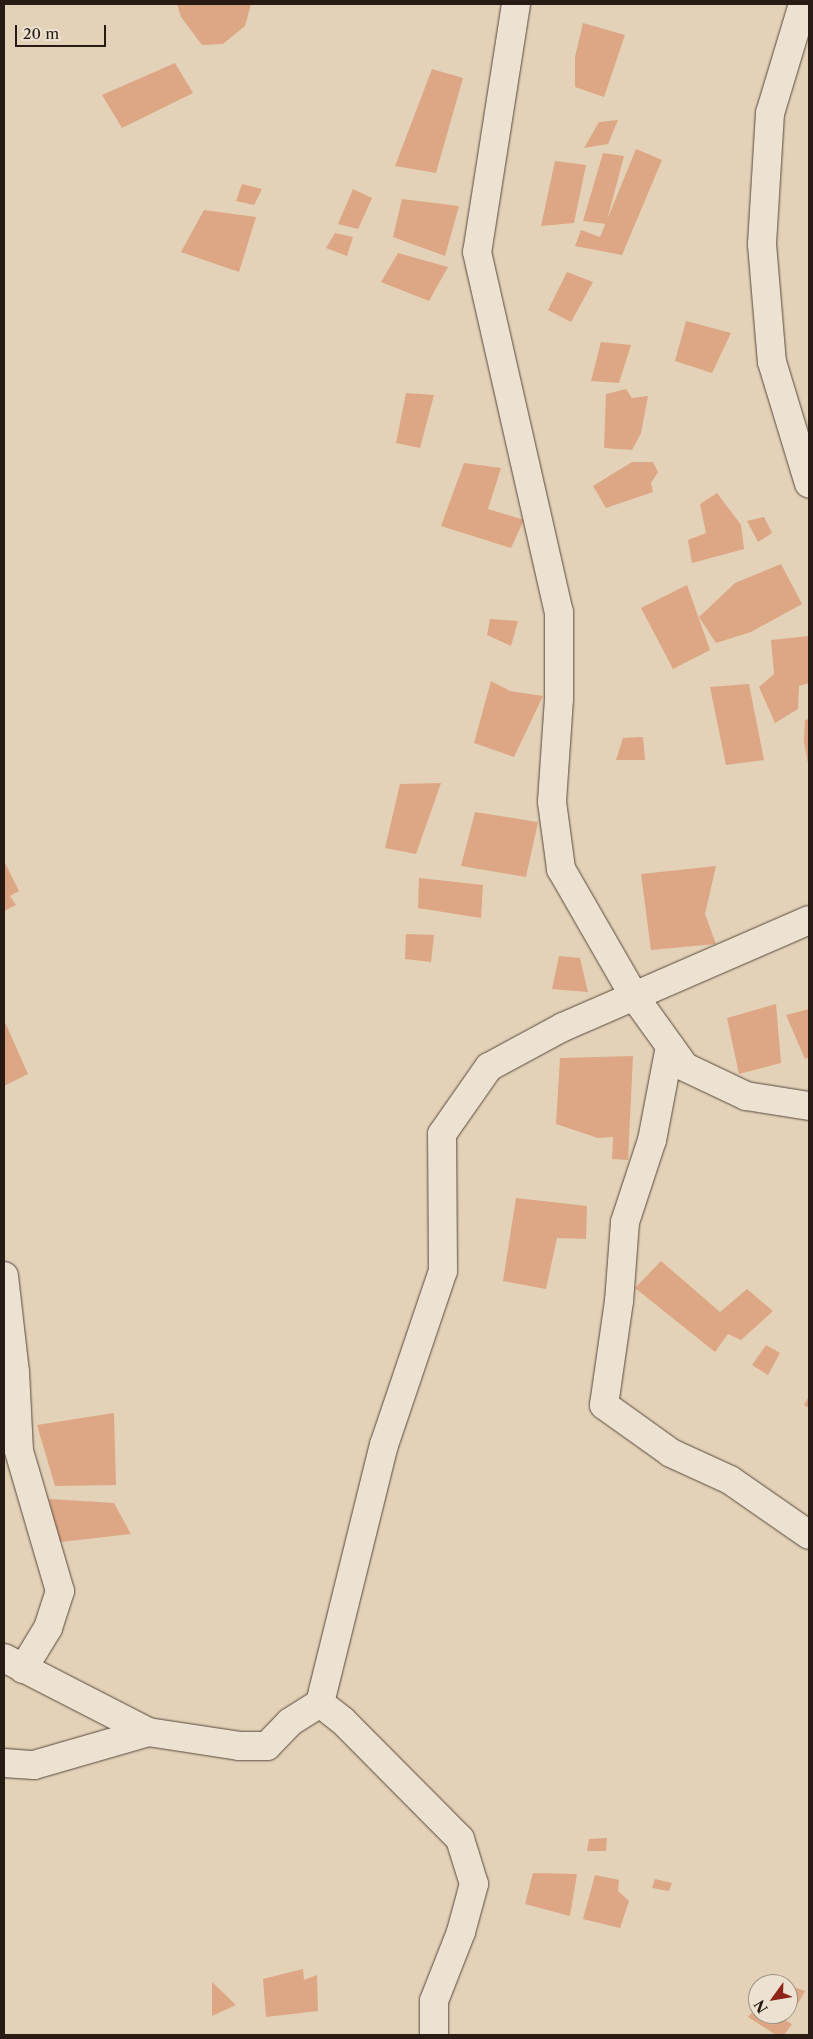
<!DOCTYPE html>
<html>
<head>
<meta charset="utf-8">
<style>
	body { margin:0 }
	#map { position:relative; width:813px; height:2039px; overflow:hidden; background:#e4d2b8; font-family:"Libre Caslon Text",serif }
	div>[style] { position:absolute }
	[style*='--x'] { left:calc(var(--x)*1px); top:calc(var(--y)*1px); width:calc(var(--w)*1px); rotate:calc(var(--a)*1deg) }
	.building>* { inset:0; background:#dda684 }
	.roads { filter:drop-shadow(0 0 1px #57493d) drop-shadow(0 0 1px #57493d) }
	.street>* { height:28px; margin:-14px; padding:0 14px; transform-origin:14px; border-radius:14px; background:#ede2d1 }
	span { translate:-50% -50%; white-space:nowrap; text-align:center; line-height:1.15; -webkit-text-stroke:4px #ede2d1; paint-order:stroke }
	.frame { position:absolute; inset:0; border:5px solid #281b14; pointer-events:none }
	.north { position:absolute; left:748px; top:1974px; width:50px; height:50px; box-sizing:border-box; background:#ede2d1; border:1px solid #9e9285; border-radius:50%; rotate:238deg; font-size:14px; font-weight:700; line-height:20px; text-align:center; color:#281b14 }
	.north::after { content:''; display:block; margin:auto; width:18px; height:22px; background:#8f2418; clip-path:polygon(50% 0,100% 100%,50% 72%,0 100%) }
	.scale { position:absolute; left:15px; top:25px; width:91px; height:22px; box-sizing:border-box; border:2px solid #281b14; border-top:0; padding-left:6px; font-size:15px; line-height:18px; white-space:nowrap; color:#281b14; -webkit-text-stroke:4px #ede2d1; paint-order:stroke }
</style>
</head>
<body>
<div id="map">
	<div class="building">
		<div style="clip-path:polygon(177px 4px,251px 4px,245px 26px,223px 44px,202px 45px,181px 17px)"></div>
		<div style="clip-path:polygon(583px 23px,625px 35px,604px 97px,575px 87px,575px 57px)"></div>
		<div style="clip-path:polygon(175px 63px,193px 93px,122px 128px,102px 95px)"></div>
		<div style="clip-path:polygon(432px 69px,463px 78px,436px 173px,395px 166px)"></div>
		<div style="clip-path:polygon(618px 120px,608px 144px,584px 148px,599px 122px)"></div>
		<div style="clip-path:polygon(636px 149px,662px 160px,622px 255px,575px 246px,581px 230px,600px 237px)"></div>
		<div style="clip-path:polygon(603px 153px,624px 156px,606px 224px,583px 221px)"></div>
		<div style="clip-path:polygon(555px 161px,586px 165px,574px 223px,541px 226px)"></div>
		<div style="clip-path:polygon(242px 184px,262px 189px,254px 205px,236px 201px)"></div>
		<div style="clip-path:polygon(353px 189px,372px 198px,358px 229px,338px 224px)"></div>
		<div style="clip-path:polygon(402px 199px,459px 206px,445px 256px,393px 237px)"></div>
		<div style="clip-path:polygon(204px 210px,256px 217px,239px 272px,181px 252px)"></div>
		<div style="clip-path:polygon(335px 233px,353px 237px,347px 256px,326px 248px)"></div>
		<div style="clip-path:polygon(398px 253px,448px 267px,429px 301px,381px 282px)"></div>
		<div style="clip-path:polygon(567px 272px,593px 282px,571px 322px,548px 310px)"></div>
		<div style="clip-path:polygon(686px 321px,731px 333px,712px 373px,675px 361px)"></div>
		<div style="clip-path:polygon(601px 342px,631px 345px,619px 383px,591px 381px)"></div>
		<div style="clip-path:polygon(626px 389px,632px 398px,648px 396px,641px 433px,632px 450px,604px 448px,606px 394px)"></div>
		<div style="clip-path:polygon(406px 393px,434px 395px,420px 448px,396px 443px)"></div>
		<div style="clip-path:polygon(632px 462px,653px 462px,658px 472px,651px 483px,653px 492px,606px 508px,593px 486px)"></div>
		<div style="clip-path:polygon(464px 463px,501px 468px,488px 509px,524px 520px,511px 548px,441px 526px)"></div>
		<div style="clip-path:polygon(717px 493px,741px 525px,744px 549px,692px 563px,688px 540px,706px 533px,700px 504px)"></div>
		<div style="clip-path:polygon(764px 517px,772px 533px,758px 542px,747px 521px)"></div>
		<div style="clip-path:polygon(781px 564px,802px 604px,751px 632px,716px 643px,699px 617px,735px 583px)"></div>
		<div style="clip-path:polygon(687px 585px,710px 650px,673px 669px,641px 608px)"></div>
		<div style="clip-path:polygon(490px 619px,518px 621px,511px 646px,487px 635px)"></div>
		<div style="clip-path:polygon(809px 636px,809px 683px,799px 686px,798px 709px,775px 723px,759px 687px,774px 674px,771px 640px)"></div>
		<div style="clip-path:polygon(491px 681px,510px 691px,543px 696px,514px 757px,474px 743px)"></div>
		<div style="clip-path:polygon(749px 684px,764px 760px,726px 765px,710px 687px)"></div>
		<div style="clip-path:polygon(809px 719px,809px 763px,808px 763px,804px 742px,805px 720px)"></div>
		<div style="clip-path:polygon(643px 737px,645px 760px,616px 760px,623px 738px)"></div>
		<div style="clip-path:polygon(441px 783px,416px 854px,385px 848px,400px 784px)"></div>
		<div style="clip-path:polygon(475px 812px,538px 822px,526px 877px,461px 866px)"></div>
		<div style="clip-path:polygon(4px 861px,19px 891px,10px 896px,16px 905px,4px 911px)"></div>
		<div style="clip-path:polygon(716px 866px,705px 914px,716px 944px,651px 950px,641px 874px)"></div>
		<div style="clip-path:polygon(419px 878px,483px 885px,481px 918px,418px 908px)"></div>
		<div style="clip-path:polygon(406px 934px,434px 935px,431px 962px,405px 959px)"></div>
		<div style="clip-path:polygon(559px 956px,580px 958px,588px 992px,552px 989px)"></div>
		<div style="clip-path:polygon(776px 1004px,781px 1063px,739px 1074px,727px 1018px)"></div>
		<div style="clip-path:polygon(809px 1009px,809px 1057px,805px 1059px,786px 1015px)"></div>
		<div style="clip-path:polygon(4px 1020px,28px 1074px,4px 1086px)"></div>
		<div style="clip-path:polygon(633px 1056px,628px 1160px,612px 1159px,613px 1137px,598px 1138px,556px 1124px,560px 1058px)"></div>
		<div style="clip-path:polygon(516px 1198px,587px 1206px,586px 1239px,557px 1238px,546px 1289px,503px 1281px)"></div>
		<div style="clip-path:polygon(661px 1261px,720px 1312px,747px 1289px,773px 1311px,741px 1340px,728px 1334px,715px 1352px,635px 1288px)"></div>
		<div style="clip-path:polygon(766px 1345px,780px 1353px,768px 1375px,752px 1365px)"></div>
		<div style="clip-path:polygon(809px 1396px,809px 1408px,804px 1405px)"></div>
		<div style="clip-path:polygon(114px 1413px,116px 1485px,55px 1486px,37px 1425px)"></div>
		<div style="clip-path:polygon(49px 1499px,114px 1503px,131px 1534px,60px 1542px)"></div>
		<div style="clip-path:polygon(607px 1838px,606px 1851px,587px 1851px,589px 1839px)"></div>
		<div style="clip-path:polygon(533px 1873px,577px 1874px,570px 1916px,525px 1904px)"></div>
		<div style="clip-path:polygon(595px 1875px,619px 1880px,618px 1891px,629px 1901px,620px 1928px,583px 1919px)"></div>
		<div style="clip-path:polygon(655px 1879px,672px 1883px,669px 1891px,652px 1888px)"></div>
		<div style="clip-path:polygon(303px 1969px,304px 1980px,317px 1975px,318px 2011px,266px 2017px,263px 1979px)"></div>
		<div style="clip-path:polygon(769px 1978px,786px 1984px,765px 1984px)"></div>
		<div style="clip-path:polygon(212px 1982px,236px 2005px,212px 2016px)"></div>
		<div style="clip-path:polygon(788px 1985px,805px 1991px,792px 2014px,788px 2012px)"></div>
		<div style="clip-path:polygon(758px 2006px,758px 2014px,774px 2014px,792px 2024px,784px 2035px,776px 2035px,748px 2017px)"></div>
	</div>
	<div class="roads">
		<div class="street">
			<div style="--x:516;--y:4;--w:251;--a:98.9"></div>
			<div style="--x:477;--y:252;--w:369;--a:77.2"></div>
			<div style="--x:559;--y:612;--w:87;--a:90"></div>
			<div style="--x:559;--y:699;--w:103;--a:93.9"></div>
			<div style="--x:552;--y:802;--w:68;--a:82.3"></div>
			<div style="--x:561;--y:869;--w:146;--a:60.1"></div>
			<div style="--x:634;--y:996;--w:87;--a:54.3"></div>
			<div style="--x:685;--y:1067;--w:68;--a:25.4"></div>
			<div style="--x:746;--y:1096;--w:64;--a:9"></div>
			<div style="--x:803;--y:4;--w:114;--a:106.8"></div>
			<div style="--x:770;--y:113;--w:131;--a:93.5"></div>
			<div style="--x:762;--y:244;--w:118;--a:85.2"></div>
			<div style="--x:772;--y:362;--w:127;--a:73.1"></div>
			<div style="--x:670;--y:1046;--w:96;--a:100.8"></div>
			<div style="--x:652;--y:1140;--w:86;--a:108.2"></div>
			<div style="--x:625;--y:1222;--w:79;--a:94.3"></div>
			<div style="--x:619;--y:1301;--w:105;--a:98.2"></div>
			<div style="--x:604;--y:1405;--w:82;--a:35.6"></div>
			<div style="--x:671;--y:1453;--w:65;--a:24.6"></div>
			<div style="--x:730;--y:1480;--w:96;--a:34.8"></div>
			<div style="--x:4;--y:1276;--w:97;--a:83.5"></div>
			<div style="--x:15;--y:1372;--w:79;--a:87.1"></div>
			<div style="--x:19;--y:1451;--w:146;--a:73.7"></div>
			<div style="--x:60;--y:1591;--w:39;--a:108"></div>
			<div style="--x:48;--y:1628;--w:48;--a:121.4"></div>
			<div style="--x:4;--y:1658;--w:162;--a:27.2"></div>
			<div style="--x:148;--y:1732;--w:92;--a:8.7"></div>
			<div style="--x:239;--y:1746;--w:28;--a:0"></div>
			<div style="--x:267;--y:1746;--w:33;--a:-46"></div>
			<div style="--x:290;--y:1722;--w:36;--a:-32"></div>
			<div style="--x:320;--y:1703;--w:266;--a:-76.1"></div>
			<div style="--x:384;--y:1445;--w:184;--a:-71.3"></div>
			<div style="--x:443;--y:1271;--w:137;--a:-90.4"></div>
			<div style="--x:442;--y:1134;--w:82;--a:-55"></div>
			<div style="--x:489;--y:1067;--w:84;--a:-28.4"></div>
			<div style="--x:563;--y:1027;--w:268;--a:-23.5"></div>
			<div style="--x:320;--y:1703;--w:29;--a:38"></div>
			<div style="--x:343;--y:1721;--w:166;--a:45.2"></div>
			<div style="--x:460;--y:1839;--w:47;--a:72.7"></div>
			<div style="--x:474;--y:1884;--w:50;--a:105.2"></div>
			<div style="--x:461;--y:1932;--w:74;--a:111.4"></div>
			<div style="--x:434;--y:2001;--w:34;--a:90"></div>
			<div style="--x:4;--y:1763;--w:30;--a:4"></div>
			<div style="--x:34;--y:1765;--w:119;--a:-16.1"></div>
		</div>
	</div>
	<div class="frame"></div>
	<div class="north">N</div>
	<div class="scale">20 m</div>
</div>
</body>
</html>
